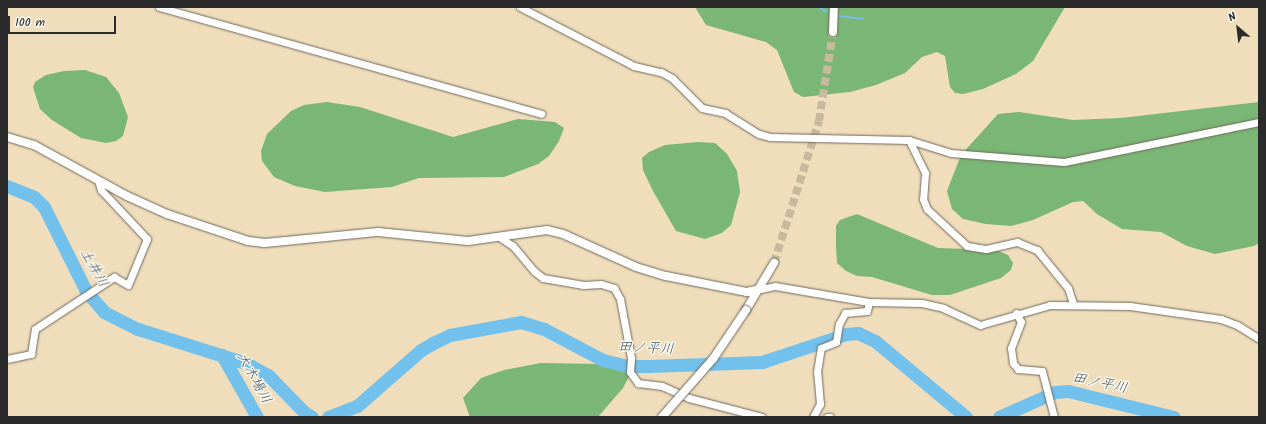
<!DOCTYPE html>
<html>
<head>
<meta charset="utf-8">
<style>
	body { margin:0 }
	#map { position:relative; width:1266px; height:424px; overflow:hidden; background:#efddbb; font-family:Kalam,"Klee One",sans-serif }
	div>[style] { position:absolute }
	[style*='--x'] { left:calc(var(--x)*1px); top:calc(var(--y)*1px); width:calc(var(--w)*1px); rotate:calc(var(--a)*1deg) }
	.forest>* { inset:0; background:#7ab675 }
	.stream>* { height:2px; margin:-1px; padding:0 1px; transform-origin:1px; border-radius:1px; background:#72c0ec }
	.river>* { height:13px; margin:-6.5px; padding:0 6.5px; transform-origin:6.5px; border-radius:6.5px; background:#72c0ec }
	.tertiary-tunnel>* { height:8px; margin-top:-4px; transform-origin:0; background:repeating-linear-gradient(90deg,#c8b99e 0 8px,transparent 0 12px) }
	.roads { filter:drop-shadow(0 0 1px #70695d) drop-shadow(0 0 1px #70695d) }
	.minor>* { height:7px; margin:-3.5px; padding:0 3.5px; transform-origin:3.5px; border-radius:3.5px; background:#fff }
	.tertiary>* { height:8px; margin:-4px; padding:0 4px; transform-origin:4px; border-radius:4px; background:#fff }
	.bridges { filter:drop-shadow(0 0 1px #70695d) drop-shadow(0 0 1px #70695d) }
	.tertiary-bridge>* { height:8px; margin:-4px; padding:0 4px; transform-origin:4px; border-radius:4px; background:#fff }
	span { translate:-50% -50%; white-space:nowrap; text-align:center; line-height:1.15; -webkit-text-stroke:3px #fbf7ec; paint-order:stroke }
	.water-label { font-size:14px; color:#405865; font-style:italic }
	.frame { position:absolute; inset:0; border:8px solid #2b2b2b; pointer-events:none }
	.north { position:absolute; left:1218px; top:8px; width:40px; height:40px; -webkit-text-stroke:3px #fbf7ec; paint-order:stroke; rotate:332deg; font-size:11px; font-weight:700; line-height:16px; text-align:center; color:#2b2b2b }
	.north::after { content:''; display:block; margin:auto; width:14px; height:18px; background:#2b2b2b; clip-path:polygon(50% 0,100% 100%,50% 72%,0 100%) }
	.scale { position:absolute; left:8px; top:16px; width:108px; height:18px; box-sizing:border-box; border:2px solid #2b2b2b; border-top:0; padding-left:5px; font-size:12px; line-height:14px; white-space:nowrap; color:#2b2b2b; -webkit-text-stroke:3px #fbf7ec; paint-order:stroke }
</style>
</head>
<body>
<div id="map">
	<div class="forest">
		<div style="clip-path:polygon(695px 7px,1065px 7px,1033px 61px,1016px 74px,983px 89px,963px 94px,955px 93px,950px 87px,945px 56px,937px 52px,922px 57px,905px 73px,876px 85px,850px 92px,803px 97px,794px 92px,777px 50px,766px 42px,706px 25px)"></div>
		<div style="clip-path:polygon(85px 70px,106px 77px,119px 93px,128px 117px,123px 136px,116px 141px,106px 143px,81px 138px,52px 120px,40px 109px,33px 87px,35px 82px,46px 75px,64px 71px)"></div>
		<div style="clip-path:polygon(327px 102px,360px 107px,453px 137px,518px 119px,555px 122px,564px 128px,559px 141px,549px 156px,538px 164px,504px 177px,419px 178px,392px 187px,325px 192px,295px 186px,274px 177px,262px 161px,261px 151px,267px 134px,291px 111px,304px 105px)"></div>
		<div style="clip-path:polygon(1259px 102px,1259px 243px,1254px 246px,1215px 254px,1187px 246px,1161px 232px,1122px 229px,1097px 214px,1083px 201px,1073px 202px,1033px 220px,1011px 226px,986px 224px,963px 219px,952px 209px,947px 191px,961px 155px,998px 114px,1019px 112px,1073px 120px,1121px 118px)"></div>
		<div style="clip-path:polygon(698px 142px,715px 143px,727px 154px,737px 171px,740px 192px,731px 225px,722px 233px,705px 239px,676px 231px,653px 191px,643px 170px,642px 158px,649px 152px,665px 145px)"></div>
		<div style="clip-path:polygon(857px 214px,938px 248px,996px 250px,1008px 255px,1013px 263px,1011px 270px,1001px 278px,950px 295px,932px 295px,872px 277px,857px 276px,846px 271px,837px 263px,836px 246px,836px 226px,840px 220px)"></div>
		<div style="clip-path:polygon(541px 363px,600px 364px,632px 371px,623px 388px,598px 417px,470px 417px,463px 398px,481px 378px,504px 370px)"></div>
	</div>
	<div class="stream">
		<div style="--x:819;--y:7;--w:9;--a:32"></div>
		<div style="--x:839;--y:16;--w:24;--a:7"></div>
	</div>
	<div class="river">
		<div style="--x:7;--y:186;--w:29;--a:22"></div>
		<div style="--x:34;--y:197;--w:14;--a:45"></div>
		<div style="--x:44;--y:207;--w:94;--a:63.4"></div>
		<div style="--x:86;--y:291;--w:28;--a:49"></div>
		<div style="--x:104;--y:312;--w:38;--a:27"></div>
		<div style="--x:138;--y:329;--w:113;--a:17.5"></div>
		<div style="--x:246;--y:363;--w:25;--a:29"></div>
		<div style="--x:268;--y:375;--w:53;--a:45.8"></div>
		<div style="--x:305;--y:413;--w:8;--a:30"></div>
		<div style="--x:222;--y:355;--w:71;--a:60.6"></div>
		<div style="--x:328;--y:417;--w:31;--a:-21"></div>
		<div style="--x:357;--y:406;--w:85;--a:-41.2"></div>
		<div style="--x:421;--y:350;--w:14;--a:-30"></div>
		<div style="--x:433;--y:343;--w:19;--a:-25"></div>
		<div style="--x:450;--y:335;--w:72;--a:-10.4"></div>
		<div style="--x:521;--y:322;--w:24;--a:17"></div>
		<div style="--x:544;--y:329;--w:67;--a:27.7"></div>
		<div style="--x:603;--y:360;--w:25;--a:14"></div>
		<div style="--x:627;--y:366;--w:22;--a:0"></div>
		<div style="--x:649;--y:366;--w:113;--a:-2"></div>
		<div style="--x:762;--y:362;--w:89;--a:-18.4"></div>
		<div style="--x:846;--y:334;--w:12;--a:-5"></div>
		<div style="--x:858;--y:333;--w:19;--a:25"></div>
		<div style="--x:875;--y:341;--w:119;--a:39.9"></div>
		<div style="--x:999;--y:417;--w:61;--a:-24.1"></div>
		<div style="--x:1055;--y:392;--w:13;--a:-4"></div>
		<div style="--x:1068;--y:391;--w:109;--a:13.8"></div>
	</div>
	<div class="tertiary-tunnel">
		<div style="--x:774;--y:263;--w:149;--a:-72.4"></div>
		<div style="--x:819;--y:121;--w:90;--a:-81.1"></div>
	</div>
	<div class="roads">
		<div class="minor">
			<div style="--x:159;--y:7;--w:397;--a:15.6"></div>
			<div style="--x:520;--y:7;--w:128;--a:27.4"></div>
			<div style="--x:634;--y:66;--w:28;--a:13"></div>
			<div style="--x:661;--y:72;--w:13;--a:29"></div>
			<div style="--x:672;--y:78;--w:42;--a:45"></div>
			<div style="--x:702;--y:108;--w:24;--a:12"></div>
			<div style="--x:725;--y:113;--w:40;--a:32"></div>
			<div style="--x:759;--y:134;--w:11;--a:15"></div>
			<div style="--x:770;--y:137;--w:139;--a:1.2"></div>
			<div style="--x:909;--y:140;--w:44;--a:17.2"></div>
			<div style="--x:951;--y:153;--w:113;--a:4.6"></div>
			<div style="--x:1064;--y:162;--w:199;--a:-11.6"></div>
			<div style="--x:909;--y:140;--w:37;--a:64"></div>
			<div style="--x:925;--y:173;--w:26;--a:94"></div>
			<div style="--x:923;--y:199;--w:11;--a:68"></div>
			<div style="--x:927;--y:209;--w:54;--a:42.8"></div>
			<div style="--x:967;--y:246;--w:19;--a:9"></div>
			<div style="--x:986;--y:249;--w:32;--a:-13"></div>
			<div style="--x:1017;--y:242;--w:22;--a:22"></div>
			<div style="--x:1037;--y:250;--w:49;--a:50.8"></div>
			<div style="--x:1068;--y:288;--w:16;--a:72"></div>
			<div style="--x:501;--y:238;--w:14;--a:34"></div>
			<div style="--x:513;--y:246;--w:33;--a:50"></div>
			<div style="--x:534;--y:271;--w:11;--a:38"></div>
			<div style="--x:543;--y:278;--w:41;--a:9.9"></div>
			<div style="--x:583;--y:285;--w:18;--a:-3"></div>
			<div style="--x:601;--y:284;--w:14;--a:17"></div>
			<div style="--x:614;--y:288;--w:13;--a:61"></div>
			<div style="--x:620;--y:299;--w:60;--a:79.4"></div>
			<div style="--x:631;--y:358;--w:14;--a:94"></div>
			<div style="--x:630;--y:372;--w:14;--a:54"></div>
			<div style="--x:638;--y:383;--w:24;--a:7"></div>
			<div style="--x:662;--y:386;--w:30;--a:24"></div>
			<div style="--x:689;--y:398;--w:75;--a:14.6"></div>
			<div style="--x:760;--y:289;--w:15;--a:-11"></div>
			<div style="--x:775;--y:286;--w:95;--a:9.7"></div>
			<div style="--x:869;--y:302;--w:53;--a:1.1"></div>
			<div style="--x:922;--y:303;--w:22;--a:13"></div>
			<div style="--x:943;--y:308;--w:41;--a:24.7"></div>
			<div style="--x:980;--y:325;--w:73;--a:-15.9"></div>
			<div style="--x:1050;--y:305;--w:80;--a:0.7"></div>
			<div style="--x:1130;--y:306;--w:92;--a:8.1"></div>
			<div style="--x:1221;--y:319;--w:17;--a:21"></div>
			<div style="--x:1237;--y:325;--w:26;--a:32"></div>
			<div style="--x:1016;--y:313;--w:10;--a:61"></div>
			<div style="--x:1021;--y:322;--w:28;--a:111"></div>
			<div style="--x:1011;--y:348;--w:15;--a:82"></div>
			<div style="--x:1013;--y:363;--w:8;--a:50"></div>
			<div style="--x:1018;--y:369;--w:24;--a:5"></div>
			<div style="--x:1042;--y:371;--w:48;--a:75.4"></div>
			<div style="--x:7;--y:359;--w:25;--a:-12"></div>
			<div style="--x:31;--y:354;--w:25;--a:-81"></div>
			<div style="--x:35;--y:329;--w:95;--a:-33.4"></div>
			<div style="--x:114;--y:277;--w:16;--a:30"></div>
			<div style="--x:128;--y:285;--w:50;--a:-67.6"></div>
			<div style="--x:147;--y:239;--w:67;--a:-133.2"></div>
			<div style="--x:101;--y:190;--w:10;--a:-107"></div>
			<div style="--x:813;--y:417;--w:15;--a:-62"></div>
			<div style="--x:820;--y:404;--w:32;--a:-95"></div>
			<div style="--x:817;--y:372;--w:24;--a:-81"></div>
			<div style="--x:821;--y:348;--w:16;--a:-22"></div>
			<div style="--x:836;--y:342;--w:18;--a:-81"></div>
			<div style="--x:839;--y:324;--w:13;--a:-61"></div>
			<div style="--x:845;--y:313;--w:22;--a:-5"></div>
			<div style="--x:867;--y:311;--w:9;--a:-77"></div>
			<div style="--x:827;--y:417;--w:3;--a:0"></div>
		</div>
		<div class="tertiary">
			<div style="--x:833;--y:32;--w:25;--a:-88"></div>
			<div style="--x:7;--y:137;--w:28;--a:17"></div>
			<div style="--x:34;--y:145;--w:106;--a:28.7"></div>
			<div style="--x:127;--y:196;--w:44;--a:24.2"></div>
			<div style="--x:167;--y:214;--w:85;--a:18.4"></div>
			<div style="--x:248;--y:241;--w:17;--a:7"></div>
			<div style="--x:265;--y:243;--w:114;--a:-5.6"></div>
			<div style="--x:378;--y:232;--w:90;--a:5.7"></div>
			<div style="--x:468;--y:241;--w:80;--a:-7.9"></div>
			<div style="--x:547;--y:230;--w:16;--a:14"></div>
			<div style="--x:563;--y:234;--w:80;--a:24.3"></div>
			<div style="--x:636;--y:267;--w:31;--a:17"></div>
			<div style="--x:666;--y:276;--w:83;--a:11.2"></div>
			<div style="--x:747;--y:292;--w:13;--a:-13"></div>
			<div style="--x:746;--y:310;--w:55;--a:-59.2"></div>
		</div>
	</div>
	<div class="bridges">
		<div class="tertiary-bridge">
			<div style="--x:662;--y:417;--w:77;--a:-48.7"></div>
			<div style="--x:713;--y:359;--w:59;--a:-56"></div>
		</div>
	</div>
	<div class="water-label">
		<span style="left:94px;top:268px;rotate:60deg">土井川</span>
		<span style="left:646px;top:348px;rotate:3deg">田ノ平川</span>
		<span style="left:254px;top:378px;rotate:61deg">大木場川</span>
		<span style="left:1100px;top:383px;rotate:12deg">田ノ平川</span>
	</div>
	<div class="frame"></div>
	<div class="north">N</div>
	<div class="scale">100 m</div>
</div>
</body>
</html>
